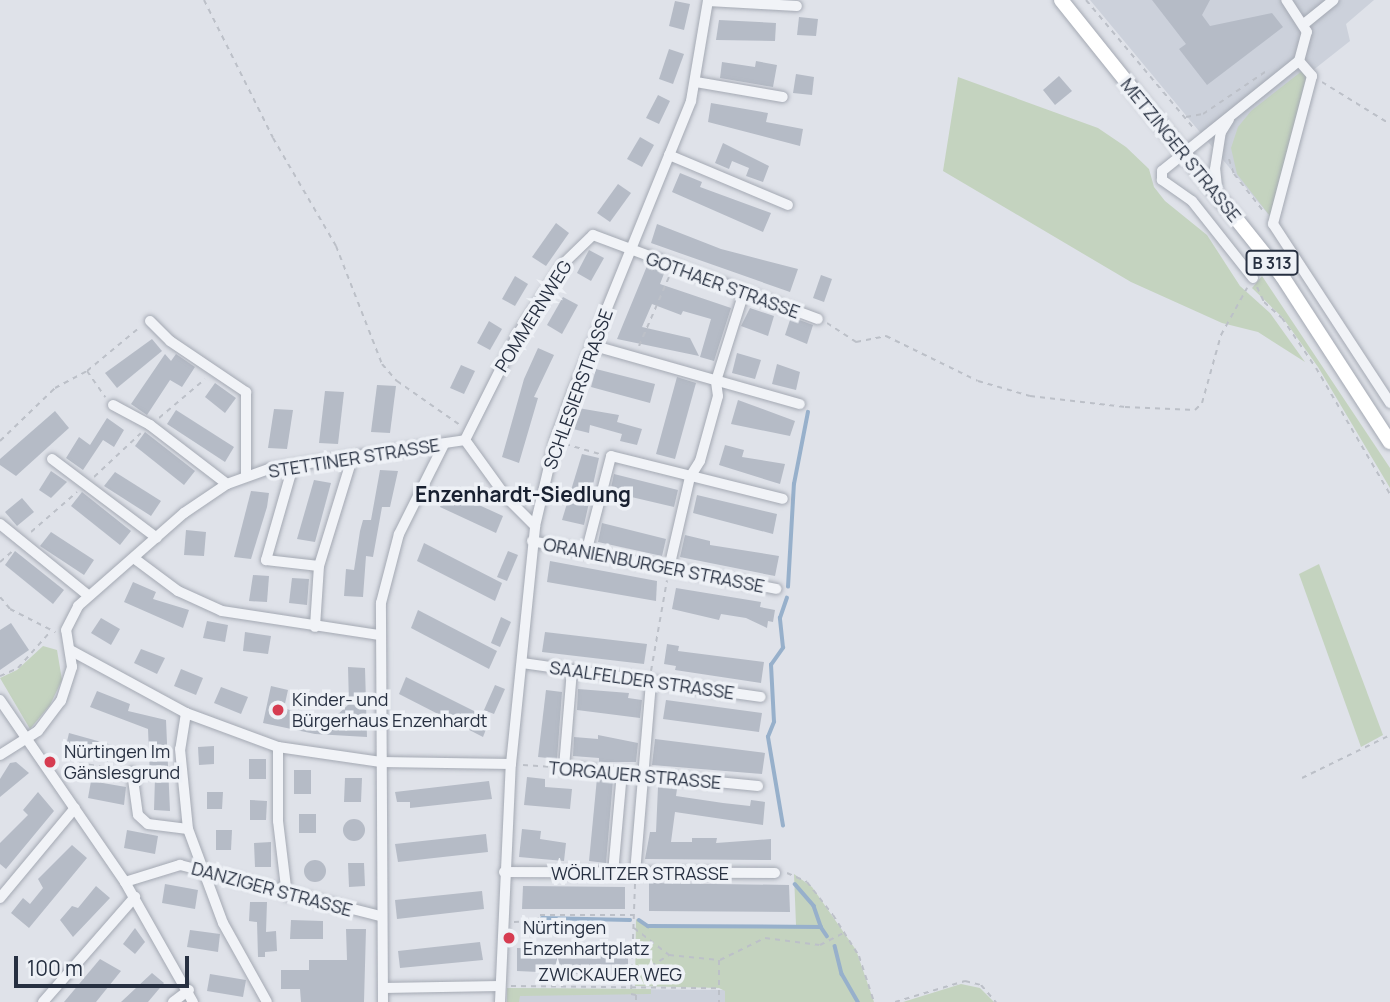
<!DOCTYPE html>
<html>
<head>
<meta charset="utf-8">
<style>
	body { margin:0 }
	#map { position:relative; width:1390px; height:1002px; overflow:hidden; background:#dfe2e9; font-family:Manrope,sans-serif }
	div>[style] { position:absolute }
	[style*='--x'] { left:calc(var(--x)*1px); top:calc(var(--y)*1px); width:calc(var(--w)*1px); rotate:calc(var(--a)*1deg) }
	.built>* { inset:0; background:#ccd1db }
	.green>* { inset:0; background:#c4d3bf }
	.stream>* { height:3.5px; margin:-1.75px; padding:0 1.75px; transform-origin:1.75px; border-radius:1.75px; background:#97b0cb }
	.building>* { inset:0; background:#b5bbc6 }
	.round { border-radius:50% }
	.path>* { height:2px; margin-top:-1px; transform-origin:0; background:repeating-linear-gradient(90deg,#bcc0c8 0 5px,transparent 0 10px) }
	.roads { filter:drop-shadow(0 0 2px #a4a9b3) drop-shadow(0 0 2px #a4a9b3) }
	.minor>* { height:10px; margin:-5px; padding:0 5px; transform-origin:5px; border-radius:5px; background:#f1f3f7 }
	.major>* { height:14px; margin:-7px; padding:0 7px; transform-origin:7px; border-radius:7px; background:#fff }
	.dots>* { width:19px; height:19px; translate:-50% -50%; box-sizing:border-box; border:4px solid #eef1f6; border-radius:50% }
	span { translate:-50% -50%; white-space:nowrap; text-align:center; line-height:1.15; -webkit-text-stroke:7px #eef1f6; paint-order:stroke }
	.shield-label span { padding:2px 5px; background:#eef1f6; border:2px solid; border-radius:5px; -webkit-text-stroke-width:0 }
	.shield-label { font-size:16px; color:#273041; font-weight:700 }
	.street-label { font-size:18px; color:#273041 }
	.poi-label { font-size:18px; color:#273041 }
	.left { translate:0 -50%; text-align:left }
	.quarter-label { font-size:21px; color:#192131; font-weight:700 }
	.scale { position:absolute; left:14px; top:956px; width:175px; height:32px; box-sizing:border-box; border:4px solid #273041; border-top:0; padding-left:9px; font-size:21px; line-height:24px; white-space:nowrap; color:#273041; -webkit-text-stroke:5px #eef1f6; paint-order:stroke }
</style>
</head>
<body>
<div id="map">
	<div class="built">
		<div style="clip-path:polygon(1090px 0,1374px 0,1346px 24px,1350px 41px,1312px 71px,1268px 214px)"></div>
		<div style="clip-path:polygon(507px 988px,723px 990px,859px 1002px,507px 1002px)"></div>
	</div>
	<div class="green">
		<div style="clip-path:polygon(1302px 71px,1307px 74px,1270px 216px,1237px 174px,1231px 148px,1238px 127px,1251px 111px)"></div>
		<div style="clip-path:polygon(958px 77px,1098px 128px,1126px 147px,1149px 169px,1154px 187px,1165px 201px,1207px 235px,1240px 286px,1270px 313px,1305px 362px,1258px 332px,1222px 323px,1131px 282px,943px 171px)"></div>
		<div style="clip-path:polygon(1262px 276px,1390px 468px,1390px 488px,1318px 367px,1283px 318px,1252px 288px)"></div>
		<div style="clip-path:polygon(1319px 564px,1383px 735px,1361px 747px,1299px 574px)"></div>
		<div style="clip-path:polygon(43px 646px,57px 650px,62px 680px,50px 705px,30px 729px,0 678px,17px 670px)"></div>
		<div style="clip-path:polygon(794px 874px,812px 887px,856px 950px,874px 1002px,725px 1002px,725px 991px,719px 988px,635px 986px,636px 919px,649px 926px,796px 925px)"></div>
		<div style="clip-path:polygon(961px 984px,980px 988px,994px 1002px,903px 1002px)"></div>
		<div style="clip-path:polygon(507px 988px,651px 989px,651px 994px,520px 996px,519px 1002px,507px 1002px)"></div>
	</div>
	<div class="stream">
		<div style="--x:788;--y:587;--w:103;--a:-86.7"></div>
		<div style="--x:794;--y:484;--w:73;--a:-79"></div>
		<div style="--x:783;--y:826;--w:90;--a:-99.6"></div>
		<div style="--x:768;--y:737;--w:16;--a:-68"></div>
		<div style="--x:774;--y:722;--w:57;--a:-93"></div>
		<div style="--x:771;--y:665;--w:21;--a:-55"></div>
		<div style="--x:783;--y:648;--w:30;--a:-96"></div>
		<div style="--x:780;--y:618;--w:21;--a:-71"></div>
		<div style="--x:795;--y:884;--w:29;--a:49"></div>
		<div style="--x:814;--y:906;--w:21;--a:71"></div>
		<div style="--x:542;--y:918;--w:88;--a:1.3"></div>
		<div style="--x:639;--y:920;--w:11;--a:34"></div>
		<div style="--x:648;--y:926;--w:173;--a:0.3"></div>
		<div style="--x:821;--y:927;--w:11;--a:56"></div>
		<div style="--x:835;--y:946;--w:29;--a:76"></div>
		<div style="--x:842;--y:974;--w:32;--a:60"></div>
	</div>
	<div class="building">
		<div style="clip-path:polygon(1152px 0,1210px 0,1202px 15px,1210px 26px,1272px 13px,1283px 27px,1207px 85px,1179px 49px,1186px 44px)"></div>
		<div style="clip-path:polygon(675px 1px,690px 4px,684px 30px,669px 26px)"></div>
		<div style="clip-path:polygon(799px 17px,818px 19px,816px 36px,797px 35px)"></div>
		<div style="clip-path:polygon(719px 20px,776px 23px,775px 41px,716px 40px)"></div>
		<div style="clip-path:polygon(669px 49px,684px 54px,673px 84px,659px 79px)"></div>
		<div style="clip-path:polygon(756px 61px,777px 65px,773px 87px,720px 78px,722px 62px,755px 67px)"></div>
		<div style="clip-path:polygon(796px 74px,814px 77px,812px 95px,793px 93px)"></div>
		<div style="clip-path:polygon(1059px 76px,1072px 91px,1055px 105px,1043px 90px)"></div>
		<div style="clip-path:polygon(658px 95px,670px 101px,659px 124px,646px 118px)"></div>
		<div style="clip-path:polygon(711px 103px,768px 113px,766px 122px,803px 129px,800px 146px,708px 122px)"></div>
		<div style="clip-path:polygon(640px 137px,654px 145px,642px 167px,627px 159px)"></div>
		<div style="clip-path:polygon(723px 143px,769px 166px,763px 182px,746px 176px,749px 168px,732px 161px,729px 169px,715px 163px)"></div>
		<div style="clip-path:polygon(680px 173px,702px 182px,700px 187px,771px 213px,763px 232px,672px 192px)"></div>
		<div style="clip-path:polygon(618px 184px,631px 193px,610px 222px,597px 213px)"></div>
		<div style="clip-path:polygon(556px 223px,569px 233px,546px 266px,532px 257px)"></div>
		<div style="clip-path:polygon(657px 224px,721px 249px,798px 269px,790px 292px,651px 243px)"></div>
		<div style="clip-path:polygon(589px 250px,604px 258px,591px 281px,577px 273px)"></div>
		<div style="clip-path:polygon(647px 266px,665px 271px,660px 284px,731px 308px,714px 361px,700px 357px,711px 319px,683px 311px,681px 315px,652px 304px,642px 327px,690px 338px,699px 356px,617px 339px)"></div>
		<div style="clip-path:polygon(821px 275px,832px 279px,824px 302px,813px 298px)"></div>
		<div style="clip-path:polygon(515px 276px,528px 284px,515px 306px,502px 299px)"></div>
		<div style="clip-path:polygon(563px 297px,578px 305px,562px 334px,547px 325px)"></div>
		<div style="clip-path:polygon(750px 308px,774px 316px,768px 336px,741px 326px)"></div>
		<div style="clip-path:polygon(791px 317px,813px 325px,807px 344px,785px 335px)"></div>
		<div style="clip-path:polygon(489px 321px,502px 329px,490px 350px,477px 343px)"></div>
		<div style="clip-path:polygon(152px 339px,162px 351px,117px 388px,105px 373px)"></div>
		<div style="clip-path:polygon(538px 348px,554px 355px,534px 397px,538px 398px,519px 463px,502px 457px,524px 379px)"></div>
		<div style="clip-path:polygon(737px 353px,761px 360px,755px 379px,732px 373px)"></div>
		<div style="clip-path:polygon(165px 354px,171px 361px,176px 354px,195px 367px,182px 387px,170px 380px,147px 415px,131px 404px)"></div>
		<div style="clip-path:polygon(777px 364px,800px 372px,796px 390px,772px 384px)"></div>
		<div style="clip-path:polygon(461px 365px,475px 371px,464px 394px,450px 388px)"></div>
		<div style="clip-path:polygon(596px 369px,655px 384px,650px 403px,591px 387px)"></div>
		<div style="clip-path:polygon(677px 377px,696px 383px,675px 459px,656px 454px)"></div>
		<div style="clip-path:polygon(215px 383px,236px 398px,225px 413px,205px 397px)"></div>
		<div style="clip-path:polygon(377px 385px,396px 386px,390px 433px,371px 432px)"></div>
		<div style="clip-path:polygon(325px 391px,344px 392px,338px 444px,319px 443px)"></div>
		<div style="clip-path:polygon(738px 400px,795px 421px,790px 436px,731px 424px)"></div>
		<div style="clip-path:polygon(578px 408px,619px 415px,617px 422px,642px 429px,637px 445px,620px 441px,622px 434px,590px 425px,589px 433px,573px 429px)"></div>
		<div style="clip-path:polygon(274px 409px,293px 410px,287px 449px,268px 448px)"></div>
		<div style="clip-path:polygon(176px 410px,234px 447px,225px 462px,167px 424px)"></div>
		<div style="clip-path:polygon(55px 411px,69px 428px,16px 476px,0 465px,0 459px)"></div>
		<div style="clip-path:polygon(107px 418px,124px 430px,114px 447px,103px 440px,83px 470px,66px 458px,79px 437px,90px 445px)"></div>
		<div style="clip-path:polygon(145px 432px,195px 471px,184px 485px,135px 446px)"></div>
		<div style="clip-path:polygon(725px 445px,744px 450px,742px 457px,785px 464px,780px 484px,719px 465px)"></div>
		<div style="clip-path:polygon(582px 454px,599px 458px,584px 525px,562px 520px)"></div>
		<div style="clip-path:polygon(380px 470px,398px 471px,390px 507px,382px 507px,373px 557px,366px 556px,363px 597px,344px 596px,346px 569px,354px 570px,360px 531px,363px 520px,371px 520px)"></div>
		<div style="clip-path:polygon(51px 471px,67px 482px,51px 498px,39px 490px)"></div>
		<div style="clip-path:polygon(115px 472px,161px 501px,151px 516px,104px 486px)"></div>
		<div style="clip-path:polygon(614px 474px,678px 490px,674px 507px,610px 492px)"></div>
		<div style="clip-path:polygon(314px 480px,331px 483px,315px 542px,297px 539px)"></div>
		<div style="clip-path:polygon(446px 490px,503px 516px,496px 533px,440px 507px)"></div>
		<div style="clip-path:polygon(251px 491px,269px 493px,267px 507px,251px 559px,234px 557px)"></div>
		<div style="clip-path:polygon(82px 492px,131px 531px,120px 545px,71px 506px)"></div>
		<div style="clip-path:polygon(697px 495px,777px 514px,773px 534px,693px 513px)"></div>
		<div style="clip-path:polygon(22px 498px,34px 512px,17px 526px,5px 512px)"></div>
		<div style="clip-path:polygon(602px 523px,666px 539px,662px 556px,598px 542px)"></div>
		<div style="clip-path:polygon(186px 530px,206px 532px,204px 556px,184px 555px)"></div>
		<div style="clip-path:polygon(51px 532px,94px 560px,84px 575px,40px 546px)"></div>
		<div style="clip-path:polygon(685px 535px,710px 541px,710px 545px,779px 556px,775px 576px,680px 557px)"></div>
		<div style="clip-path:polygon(424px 543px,502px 583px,495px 601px,417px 561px)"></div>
		<div style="clip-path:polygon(15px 551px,64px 590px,53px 604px,5px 565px)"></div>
		<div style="clip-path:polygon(508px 551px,518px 555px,507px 581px,497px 577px)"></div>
		<div style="clip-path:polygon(550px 561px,657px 581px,656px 601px,547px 582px)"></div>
		<div style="clip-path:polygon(253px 575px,269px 576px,267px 602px,249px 601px)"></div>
		<div style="clip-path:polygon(292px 578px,309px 579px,307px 605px,289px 603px)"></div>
		<div style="clip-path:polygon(133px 582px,156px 592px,153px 599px,189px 610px,183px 628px,124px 602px)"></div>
		<div style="clip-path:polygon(676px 588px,761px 602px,760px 607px,775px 610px,773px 622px,768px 621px,767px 628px,746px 618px,721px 614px,719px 620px,672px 609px)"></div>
		<div style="clip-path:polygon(418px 610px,497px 651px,489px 669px,411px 628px)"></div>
		<div style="clip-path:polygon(501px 617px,511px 622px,500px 647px,491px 643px)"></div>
		<div style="clip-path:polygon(101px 618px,120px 629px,111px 645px,91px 633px)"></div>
		<div style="clip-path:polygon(207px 621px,228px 625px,225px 642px,203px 638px)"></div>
		<div style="clip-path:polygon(11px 623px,29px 650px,0 670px,0 630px)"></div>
		<div style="clip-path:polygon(245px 632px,271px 636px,268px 654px,243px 651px)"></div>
		<div style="clip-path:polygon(545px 632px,647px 644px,644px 664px,542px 652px)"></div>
		<div style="clip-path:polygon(667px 644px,679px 646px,678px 651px,764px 662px,761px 683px,675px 670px,676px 666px,664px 664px)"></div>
		<div style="clip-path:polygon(141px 649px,165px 658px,157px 674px,134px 663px)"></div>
		<div style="clip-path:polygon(348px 667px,365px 668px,367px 737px,315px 734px,263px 723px,271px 686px,288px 690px,284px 708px,310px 717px,335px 717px,349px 704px)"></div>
		<div style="clip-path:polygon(181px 669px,203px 678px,196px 695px,174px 686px)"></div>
		<div style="clip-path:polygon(406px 677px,490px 719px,483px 737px,399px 694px)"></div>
		<div style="clip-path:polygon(495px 685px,505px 689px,494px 714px,484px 710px)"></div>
		<div style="clip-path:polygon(221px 687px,248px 697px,241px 714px,214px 703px)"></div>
		<div style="clip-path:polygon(578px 689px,629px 693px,628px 698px,642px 700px,640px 718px,577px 710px)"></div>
		<div style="clip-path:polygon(546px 690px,562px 692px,557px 759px,538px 757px)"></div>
		<div style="clip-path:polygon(97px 691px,130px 704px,128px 711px,166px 720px,170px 811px,154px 810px,155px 778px,150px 778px,148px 729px,90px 707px)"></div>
		<div style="clip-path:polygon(666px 700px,762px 713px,759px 732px,663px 719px)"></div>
		<div style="clip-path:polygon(69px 733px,112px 745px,108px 762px,65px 750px)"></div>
		<div style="clip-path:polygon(598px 735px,638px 743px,636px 762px,599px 762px,599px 758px,573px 756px,574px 737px,598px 739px)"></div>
		<div style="clip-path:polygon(655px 739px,765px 753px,762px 774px,652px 765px)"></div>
		<div style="clip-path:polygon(214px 746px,214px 764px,199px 765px,198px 747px)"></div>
		<div style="clip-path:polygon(249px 759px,266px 759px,266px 779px,249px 779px)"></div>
		<div style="clip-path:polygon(16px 762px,29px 773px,0 797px,0 779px,10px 763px)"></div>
		<div style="clip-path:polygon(294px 770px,311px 770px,311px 794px,294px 794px)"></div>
		<div style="clip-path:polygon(527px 777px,545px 779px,545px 787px,572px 789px,570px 809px,524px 805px)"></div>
		<div style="clip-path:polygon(345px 778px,362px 778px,361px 802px,344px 802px)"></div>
		<div style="clip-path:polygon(597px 778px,613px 780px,606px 863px,589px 861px)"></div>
		<div style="clip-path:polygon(91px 781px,126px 787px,124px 805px,88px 798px)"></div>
		<div style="clip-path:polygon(489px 781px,492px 799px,410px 808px,410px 802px,397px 802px,395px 792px)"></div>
		<div style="clip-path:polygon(658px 787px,677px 789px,676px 796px,723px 803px,750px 806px,751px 800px,765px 802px,763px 825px,675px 812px,671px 842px,692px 842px,692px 838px,717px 838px,716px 843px,771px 839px,771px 860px,645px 859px,650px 832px,656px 832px)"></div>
		<div style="clip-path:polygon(38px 792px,54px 811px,6px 869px,0 864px,0 843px,28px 815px,23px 810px)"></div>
		<div style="clip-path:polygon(207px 792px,223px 792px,222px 809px,207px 809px)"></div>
		<div style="clip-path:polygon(250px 800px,267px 801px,266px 820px,250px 820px)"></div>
		<div style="clip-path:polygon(299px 814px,316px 814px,316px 833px,299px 833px)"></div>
		<div class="round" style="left:343px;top:819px;width:22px;height:22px"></div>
		<div style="clip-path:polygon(522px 829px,541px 831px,540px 839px,566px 843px,564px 861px,519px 857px)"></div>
		<div style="clip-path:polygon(127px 830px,158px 836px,155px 854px,124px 848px)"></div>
		<div style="clip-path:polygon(216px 830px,232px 830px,231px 850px,216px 850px)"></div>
		<div style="clip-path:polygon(486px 834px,488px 852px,398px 862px,395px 844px)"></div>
		<div style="clip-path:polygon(271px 842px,271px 867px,255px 867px,254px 843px)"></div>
		<div style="clip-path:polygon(72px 845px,87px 858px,29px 928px,11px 913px,23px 898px,30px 904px,43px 888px,38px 879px)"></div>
		<div class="round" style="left:304px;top:860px;width:22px;height:22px"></div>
		<div style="clip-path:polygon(348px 863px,364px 863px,365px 886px,349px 887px)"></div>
		<div style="clip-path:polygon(649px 883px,789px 885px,790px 912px,649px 911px)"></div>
		<div style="clip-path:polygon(165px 884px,198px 890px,195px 909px,162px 903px)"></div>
		<div style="clip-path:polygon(96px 886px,110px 898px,73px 937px,60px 920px,72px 906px,78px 908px)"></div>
		<div style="clip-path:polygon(523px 886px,625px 887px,625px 909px,522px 909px)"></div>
		<div style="clip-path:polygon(482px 891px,484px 909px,397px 919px,395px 900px)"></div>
		<div style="clip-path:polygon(250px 902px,267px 902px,266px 932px,276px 931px,277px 951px,265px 952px,265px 957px,258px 957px,257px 922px,249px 921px)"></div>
		<div style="clip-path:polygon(291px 920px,323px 921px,323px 939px,290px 939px)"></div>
		<div style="clip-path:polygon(135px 928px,145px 942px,135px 954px,123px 944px)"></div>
		<div style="clip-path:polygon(346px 929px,366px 929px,364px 1002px,301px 1002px,300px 989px,281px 989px,281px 970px,309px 970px,309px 960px,347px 960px)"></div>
		<div style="clip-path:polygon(190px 930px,220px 934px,218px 952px,187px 947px)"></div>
		<div style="clip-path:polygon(480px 942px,483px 960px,400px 968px,398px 951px)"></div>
		<div style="clip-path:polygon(517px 948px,628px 950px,628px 976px,517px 971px)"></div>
		<div style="clip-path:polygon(100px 959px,121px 971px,96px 1002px,64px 1002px)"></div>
		<div style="clip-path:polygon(152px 973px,164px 983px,148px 1002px,121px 1002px)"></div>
		<div style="clip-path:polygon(210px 974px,246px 980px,243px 997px,207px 991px)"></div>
	</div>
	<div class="path">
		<div style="--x:204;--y:0;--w:154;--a:63.4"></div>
		<div style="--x:273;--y:138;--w:125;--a:59.7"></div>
		<div style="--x:336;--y:246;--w:127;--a:68.7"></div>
		<div style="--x:382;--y:364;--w:23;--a:49"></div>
		<div style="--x:397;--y:381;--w:77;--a:34.9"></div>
		<div style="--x:1086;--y:0;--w:170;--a:50"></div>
		<div style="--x:1322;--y:82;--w:80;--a:31.7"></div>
		<div style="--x:1186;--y:117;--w:17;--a:-10"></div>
		<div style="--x:1203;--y:114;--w:75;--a:-34.1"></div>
		<div style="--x:1229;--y:159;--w:16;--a:72"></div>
		<div style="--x:1234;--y:174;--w:48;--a:51.7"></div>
		<div style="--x:1257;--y:287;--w:17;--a:65"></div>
		<div style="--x:1264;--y:302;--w:24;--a:42"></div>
		<div style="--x:1282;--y:318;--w:60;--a:55.8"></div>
		<div style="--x:1316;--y:368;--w:146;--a:59.6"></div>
		<div style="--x:827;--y:323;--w:35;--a:33"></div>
		<div style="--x:856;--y:342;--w:31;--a:-11"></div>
		<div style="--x:886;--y:336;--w:102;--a:26.1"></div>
		<div style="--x:978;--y:381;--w:54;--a:16.1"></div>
		<div style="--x:1030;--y:396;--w:96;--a:6.6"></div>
		<div style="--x:1125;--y:407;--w:70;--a:2.5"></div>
		<div style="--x:1195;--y:410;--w:10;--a:-45"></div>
		<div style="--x:1202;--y:403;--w:71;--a:-74.4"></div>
		<div style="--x:1221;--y:335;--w:54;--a:-61"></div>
		<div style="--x:639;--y:346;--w:75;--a:-66.5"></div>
		<div style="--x:87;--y:371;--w:32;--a:55"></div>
		<div style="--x:159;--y:418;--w:60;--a:-40.3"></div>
		<div style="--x:0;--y:441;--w:76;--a:-43.9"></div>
		<div style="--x:55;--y:388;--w:36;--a:-28"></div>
		<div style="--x:87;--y:371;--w:69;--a:-39.7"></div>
		<div style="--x:565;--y:444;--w:36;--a:16"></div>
		<div style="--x:94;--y:477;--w:64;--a:-43.1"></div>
		<div style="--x:31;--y:532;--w:61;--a:-41"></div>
		<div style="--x:0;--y:562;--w:20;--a:-41"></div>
		<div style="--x:0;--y:597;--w:16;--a:50"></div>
		<div style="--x:10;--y:609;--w:51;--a:27.1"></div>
		<div style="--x:651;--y:671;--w:92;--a:-80"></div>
		<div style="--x:0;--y:676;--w:20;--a:-24"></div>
		<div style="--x:18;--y:668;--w:48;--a:-48.4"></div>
		<div style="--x:523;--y:765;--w:30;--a:4"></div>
		<div style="--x:64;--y:772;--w:17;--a:-31"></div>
		<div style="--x:79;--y:763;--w:44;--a:9.2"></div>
		<div style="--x:1302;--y:778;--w:98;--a:-26"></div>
		<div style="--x:787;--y:873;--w:22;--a:24"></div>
		<div style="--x:807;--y:882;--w:42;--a:51.8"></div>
		<div style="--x:833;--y:915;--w:49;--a:57.6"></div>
		<div style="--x:859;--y:956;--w:48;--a:71.9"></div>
		<div style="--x:635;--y:884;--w:110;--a:92.1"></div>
		<div style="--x:631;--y:994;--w:5;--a:11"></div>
		<div style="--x:636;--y:995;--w:7;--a:90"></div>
		<div style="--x:514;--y:922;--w:21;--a:-3"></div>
		<div style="--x:535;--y:921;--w:8;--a:-50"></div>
		<div style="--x:540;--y:915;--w:94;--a:0"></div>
		<div style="--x:634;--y:928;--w:44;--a:37.6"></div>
		<div style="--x:669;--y:955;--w:50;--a:5.7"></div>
		<div style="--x:719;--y:960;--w:42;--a:90"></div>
		<div style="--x:720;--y:960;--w:50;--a:-26.1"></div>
		<div style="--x:765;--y:938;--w:55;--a:7.3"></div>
		<div style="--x:820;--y:945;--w:25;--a:-27"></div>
		<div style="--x:634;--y:977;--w:41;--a:-32.2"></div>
		<div style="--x:511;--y:986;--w:208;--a:0.6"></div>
		<div style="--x:895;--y:1002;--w:73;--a:-16.7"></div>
		<div style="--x:965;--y:981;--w:16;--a:14"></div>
		<div style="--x:981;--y:985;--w:23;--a:49"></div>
	</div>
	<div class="roads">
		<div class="minor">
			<div style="--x:708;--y:1;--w:89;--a:3.2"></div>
			<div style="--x:1304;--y:24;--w:38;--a:-39"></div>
			<div style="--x:1299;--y:61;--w:20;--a:49"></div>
			<div style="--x:1312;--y:76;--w:153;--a:104.8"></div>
			<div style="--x:1273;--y:224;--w:214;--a:56.8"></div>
			<div style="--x:696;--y:82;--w:88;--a:9.8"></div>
			<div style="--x:669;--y:155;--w:129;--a:22.8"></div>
			<div style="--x:1218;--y:196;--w:27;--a:-96"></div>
			<div style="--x:1215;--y:169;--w:37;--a:-81"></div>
			<div style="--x:1221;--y:132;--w:15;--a:-58"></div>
			<div style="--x:1253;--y:278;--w:98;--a:-128.4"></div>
			<div style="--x:1192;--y:201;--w:37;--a:-145"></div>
			<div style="--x:1162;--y:180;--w:9;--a:-90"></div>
			<div style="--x:1162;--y:171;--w:176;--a:-38.8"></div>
			<div style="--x:1299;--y:61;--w:30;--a:-75"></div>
			<div style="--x:1307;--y:32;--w:38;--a:-123"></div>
			<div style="--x:150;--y:321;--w:28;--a:45"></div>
			<div style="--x:170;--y:341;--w:92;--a:33.9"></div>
			<div style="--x:246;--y:392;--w:84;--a:90"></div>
			<div style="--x:591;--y:345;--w:217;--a:15.8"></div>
			<div style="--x:113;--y:405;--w:42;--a:28.4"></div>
			<div style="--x:150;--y:425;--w:97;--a:37.5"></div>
			<div style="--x:465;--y:440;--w:119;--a:-63.4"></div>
			<div style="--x:518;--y:334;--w:86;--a:-56.9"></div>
			<div style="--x:565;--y:262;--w:39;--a:-44"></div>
			<div style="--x:593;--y:235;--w:240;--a:20.5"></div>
			<div style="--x:52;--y:459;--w:131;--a:37"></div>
			<div style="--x:293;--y:466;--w:98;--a:106"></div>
			<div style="--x:266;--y:560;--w:53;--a:6.5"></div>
			<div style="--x:319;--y:566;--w:61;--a:93.8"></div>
			<div style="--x:0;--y:524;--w:114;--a:39"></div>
			<div style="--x:532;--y:541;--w:249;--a:11.1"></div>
			<div style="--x:586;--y:553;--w:100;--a:-75.5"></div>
			<div style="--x:611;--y:456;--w:177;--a:14"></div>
			<div style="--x:135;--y:559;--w:54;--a:36.7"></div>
			<div style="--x:178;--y:591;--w:48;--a:24.4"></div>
			<div style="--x:222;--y:611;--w:158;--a:8.7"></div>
			<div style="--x:319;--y:566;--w:112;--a:-72.9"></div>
			<div style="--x:669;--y:568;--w:93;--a:-77"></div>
			<div style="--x:690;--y:477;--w:19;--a:-58"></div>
			<div style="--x:700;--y:461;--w:67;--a:-74.5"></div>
			<div style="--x:718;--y:396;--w:15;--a:-98"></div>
			<div style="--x:716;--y:381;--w:93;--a:-72.5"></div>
			<div style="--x:70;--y:650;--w:132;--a:28.5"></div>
			<div style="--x:186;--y:713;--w:98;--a:20.3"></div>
			<div style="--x:278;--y:747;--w:104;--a:8.3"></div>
			<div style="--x:381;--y:762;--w:130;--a:0.9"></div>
			<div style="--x:522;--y:663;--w:241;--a:8.1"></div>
			<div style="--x:572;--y:670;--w:97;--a:94.7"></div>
			<div style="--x:564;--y:767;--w:195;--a:5.6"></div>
			<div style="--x:0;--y:700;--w:221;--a:55.5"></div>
			<div style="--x:125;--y:882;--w:138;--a:60.5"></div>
			<div style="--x:186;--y:713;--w:36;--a:99"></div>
			<div style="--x:180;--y:749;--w:80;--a:84.3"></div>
			<div style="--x:188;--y:829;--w:100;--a:69.6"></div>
			<div style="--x:223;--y:923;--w:90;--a:60.9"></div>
			<div style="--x:278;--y:747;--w:74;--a:90"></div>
			<div style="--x:278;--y:821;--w:75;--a:83.1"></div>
			<div style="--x:0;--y:755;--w:45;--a:-32.3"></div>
			<div style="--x:38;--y:731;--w:38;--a:-53"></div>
			<div style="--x:61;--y:701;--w:36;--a:-72"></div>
			<div style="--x:72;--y:667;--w:37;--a:-99"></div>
			<div style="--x:66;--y:630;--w:27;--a:-63"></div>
			<div style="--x:78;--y:606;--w:141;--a:-41.3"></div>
			<div style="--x:184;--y:513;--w:52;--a:-34"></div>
			<div style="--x:227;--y:484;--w:45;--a:-19.7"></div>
			<div style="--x:269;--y:469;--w:198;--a:-8.4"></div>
			<div style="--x:465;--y:440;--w:72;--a:54.1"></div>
			<div style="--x:507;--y:498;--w:40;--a:45"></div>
			<div style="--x:132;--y:772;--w:43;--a:82.1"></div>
			<div style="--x:138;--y:815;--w:13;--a:42"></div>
			<div style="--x:148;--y:824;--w:40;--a:7.1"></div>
			<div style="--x:504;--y:872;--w:271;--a:0.2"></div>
			<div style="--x:613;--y:873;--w:100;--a:-84.9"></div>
			<div style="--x:635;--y:873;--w:193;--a:-85.2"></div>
			<div style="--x:125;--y:882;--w:58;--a:-17.2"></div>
			<div style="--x:180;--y:865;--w:206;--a:14.3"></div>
			<div style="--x:0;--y:898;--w:117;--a:-50.2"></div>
			<div style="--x:383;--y:988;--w:117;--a:-1"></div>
			<div style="--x:43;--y:1002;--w:140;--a:-48.8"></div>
			<div style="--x:173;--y:1002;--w:20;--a:-37"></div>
			<div style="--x:383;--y:1002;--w:399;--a:-90.3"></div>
			<div style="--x:381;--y:603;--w:71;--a:-75.4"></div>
			<div style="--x:399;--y:534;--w:101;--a:-63.4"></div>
			<div style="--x:500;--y:1002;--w:238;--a:-87.4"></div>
			<div style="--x:511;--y:764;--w:239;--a:-84.2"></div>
			<div style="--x:535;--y:526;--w:87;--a:-76.8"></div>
			<div style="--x:555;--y:441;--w:52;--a:-69.8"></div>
			<div style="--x:573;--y:392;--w:314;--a:-67.9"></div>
			<div style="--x:691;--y:101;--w:102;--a:-80.4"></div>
		</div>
		<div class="major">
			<div style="--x:1061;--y:0;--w:354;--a:51.3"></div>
			<div style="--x:1282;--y:276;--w:198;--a:57"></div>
		</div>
	</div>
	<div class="dots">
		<div style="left:278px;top:710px;background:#d63c51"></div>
		<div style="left:50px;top:762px;background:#d63c51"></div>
		<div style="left:509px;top:938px;background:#d63c51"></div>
	</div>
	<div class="shield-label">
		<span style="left:1272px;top:263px">B 313</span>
	</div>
	<div class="street-label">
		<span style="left:1181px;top:150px;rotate:51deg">METZINGER STRASSE</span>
		<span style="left:723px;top:285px;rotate:20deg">GOTHAER STRASSE</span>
		<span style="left:533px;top:316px;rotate:-58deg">POMMERNWEG</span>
		<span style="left:578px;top:389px;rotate:-70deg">SCHLESIERSTRASSE</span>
		<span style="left:354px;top:458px;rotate:-9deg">STETTINER STRASSE</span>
		<span style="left:654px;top:565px;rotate:11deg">ORANIENBURGER STRASSE</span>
		<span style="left:642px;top:680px;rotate:8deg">SAALFELDER STRASSE</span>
		<span style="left:635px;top:775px;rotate:5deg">TORGAUER STRASSE</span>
		<span style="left:640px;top:873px">WÖRLITZER STRASSE</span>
		<span style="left:272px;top:889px;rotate:15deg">DANZIGER STRASSE</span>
		<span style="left:610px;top:974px">ZWICKAUER WEG</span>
	</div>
	<div class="poi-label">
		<span class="left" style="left:292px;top:710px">Kinder- und<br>Bürgerhaus Enzenhardt</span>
		<span class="left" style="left:64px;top:762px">Nürtingen Im<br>Gänslesgrund</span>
		<span class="left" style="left:523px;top:938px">Nürtingen<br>Enzenhartplatz</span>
	</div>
	<div class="quarter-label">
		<span style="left:523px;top:494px">Enzenhardt-Siedlung</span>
	</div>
	<div class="scale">100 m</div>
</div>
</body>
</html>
